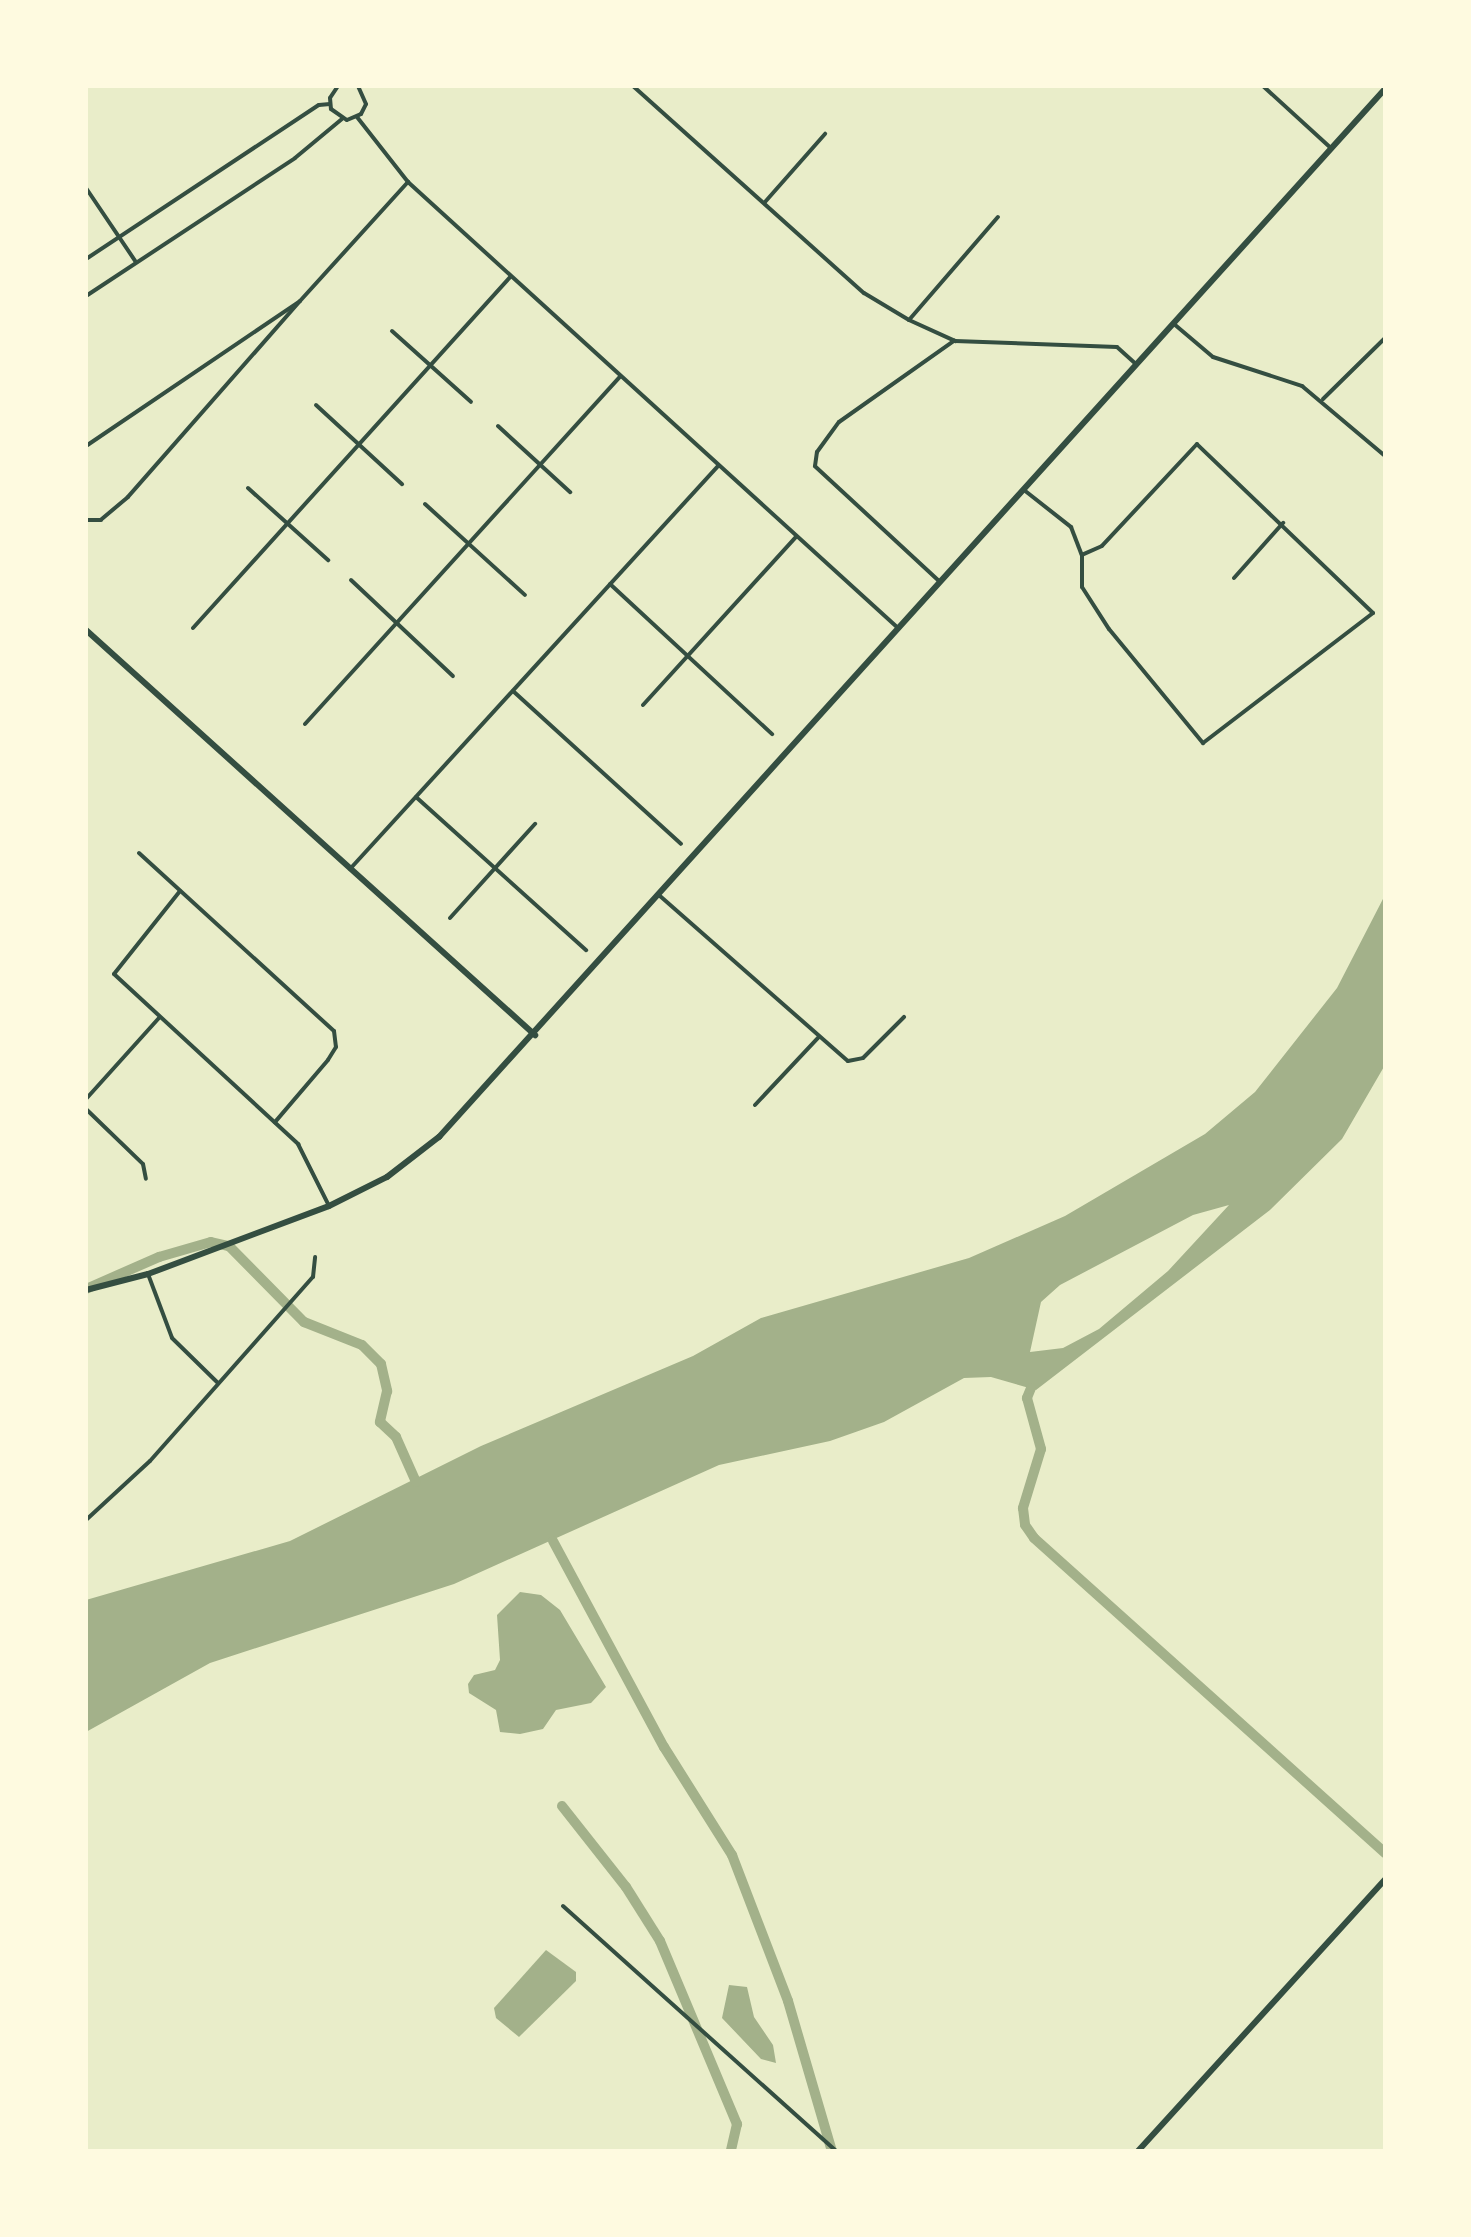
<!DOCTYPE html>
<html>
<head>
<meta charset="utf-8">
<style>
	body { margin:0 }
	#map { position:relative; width:1471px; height:2237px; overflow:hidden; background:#e9edc9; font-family:"Playfair Display",serif }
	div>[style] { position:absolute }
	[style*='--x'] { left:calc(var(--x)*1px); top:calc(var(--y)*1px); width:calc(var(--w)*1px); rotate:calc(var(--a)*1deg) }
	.water>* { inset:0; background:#a3b18a }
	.canal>* { height:10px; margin:-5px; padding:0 5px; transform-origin:5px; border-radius:5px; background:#a3b18a }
	.minor>* { height:4px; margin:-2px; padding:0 2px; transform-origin:2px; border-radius:2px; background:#344e41 }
	.tertiary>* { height:6px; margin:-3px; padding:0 3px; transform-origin:3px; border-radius:3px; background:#344e41 }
	.secondary>* { height:6px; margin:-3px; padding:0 3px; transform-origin:3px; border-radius:3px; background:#344e41 }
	span { translate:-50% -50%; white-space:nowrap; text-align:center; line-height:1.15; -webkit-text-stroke:8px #fefae0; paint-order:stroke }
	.frame { position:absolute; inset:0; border:88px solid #fefae0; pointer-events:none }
</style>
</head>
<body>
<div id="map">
	<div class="water">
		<div style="clip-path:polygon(evenodd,1385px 895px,1385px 1065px,1342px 1139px,1270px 1210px,1036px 1390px,991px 1377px,964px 1378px,884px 1422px,830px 1441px,719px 1465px,454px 1584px,210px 1663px,86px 1732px,86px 1600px,290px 1541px,481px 1446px,693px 1356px,761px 1318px,969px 1258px,1065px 1216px,1205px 1134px,1255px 1092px,1337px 988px,1385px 895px,1229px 1205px,1168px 1271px,1099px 1329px,1063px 1348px,1030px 1352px,1041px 1302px,1060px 1285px,1193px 1215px,1229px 1205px)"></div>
		<div style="clip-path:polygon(520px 1592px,541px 1595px,560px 1610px,606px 1687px,591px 1703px,556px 1710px,543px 1729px,520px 1734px,500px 1732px,496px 1710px,469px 1693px,468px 1684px,474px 1675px,495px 1670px,500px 1660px,497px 1615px)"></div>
		<div style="clip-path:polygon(546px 1950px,576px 1972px,576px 1981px,519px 2037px,496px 2018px,494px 2008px)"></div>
		<div style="clip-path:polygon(729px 1985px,747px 1987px,754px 2017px,773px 2045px,776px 2063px,761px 2059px,722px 2018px)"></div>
	</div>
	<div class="canal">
		<div style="--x:86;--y:1289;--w:80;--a:-23.7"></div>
		<div style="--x:159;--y:1257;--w:54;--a:-16.1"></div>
		<div style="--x:211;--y:1242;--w:18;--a:13"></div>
		<div style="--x:229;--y:1246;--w:107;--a:45.4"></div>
		<div style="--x:304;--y:1322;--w:62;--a:21.6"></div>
		<div style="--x:362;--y:1345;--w:27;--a:45"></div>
		<div style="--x:381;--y:1364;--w:28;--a:77"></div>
		<div style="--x:387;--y:1391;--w:32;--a:103"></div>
		<div style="--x:380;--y:1422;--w:22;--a:43"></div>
		<div style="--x:396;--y:1437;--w:49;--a:66"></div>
		<div style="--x:1031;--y:1388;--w:11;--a:112"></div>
		<div style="--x:1027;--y:1398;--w:53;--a:74.6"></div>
		<div style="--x:1041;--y:1449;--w:62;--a:107"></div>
		<div style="--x:1023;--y:1508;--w:17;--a:83"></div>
		<div style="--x:1025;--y:1525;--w:16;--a:55"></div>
		<div style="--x:1034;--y:1538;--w:472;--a:41.9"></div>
		<div style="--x:553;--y:1541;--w:234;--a:61.7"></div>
		<div style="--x:664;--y:1747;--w:128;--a:57.8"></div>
		<div style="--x:732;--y:1855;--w:156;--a:69"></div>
		<div style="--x:788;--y:2001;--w:156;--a:73.7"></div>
		<div style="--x:562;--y:1806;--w:103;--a:51.7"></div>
		<div style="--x:626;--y:1887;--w:64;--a:57.8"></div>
		<div style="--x:660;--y:1941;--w:199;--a:67.2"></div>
		<div style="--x:737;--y:2124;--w:28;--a:103"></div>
	</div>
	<div class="minor">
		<div style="--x:338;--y:86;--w:14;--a:124"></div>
		<div style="--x:330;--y:98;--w:11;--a:85"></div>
		<div style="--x:331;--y:109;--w:19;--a:35"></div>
		<div style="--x:347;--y:120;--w:15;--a:-23"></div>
		<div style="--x:361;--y:114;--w:11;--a:-63"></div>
		<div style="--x:366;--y:104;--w:20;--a:-114"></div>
		<div style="--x:633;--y:86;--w:310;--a:41.9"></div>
		<div style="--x:864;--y:293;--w:52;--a:31"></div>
		<div style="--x:909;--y:320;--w:51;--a:24.5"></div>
		<div style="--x:955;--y:341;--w:162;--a:2.1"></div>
		<div style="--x:1117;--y:347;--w:25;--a:42"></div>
		<div style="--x:1263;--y:86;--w:93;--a:42.4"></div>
		<div style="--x:357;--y:117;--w:83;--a:51.9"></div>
		<div style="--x:408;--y:182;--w:663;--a:42.31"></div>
		<div style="--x:86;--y:188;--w:89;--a:56"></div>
		<div style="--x:765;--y:202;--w:91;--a:-48.6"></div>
		<div style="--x:86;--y:259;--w:279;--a:-33.5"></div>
		<div style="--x:319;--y:105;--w:11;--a:-5"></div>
		<div style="--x:86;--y:296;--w:250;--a:-33.4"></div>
		<div style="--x:295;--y:158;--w:61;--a:-39.7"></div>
		<div style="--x:300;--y:301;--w:161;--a:-47.8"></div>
		<div style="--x:909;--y:320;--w:136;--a:-49.2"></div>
		<div style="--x:1174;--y:324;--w:51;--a:40.2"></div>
		<div style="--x:1213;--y:357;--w:94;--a:18"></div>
		<div style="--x:1302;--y:386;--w:109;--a:40.1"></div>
		<div style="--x:392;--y:331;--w:106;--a:41.9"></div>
		<div style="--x:1323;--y:399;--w:87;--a:-44.5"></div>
		<div style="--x:316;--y:405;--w:117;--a:42.6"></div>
		<div style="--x:498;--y:426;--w:98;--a:42.5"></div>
		<div style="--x:86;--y:446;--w:258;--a:-34.1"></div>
		<div style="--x:300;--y:301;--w:261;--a:131.3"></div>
		<div style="--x:128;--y:497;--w:35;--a:140"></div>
		<div style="--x:101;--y:520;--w:15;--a:180"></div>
		<div style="--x:248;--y:488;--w:108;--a:42"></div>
		<div style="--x:1024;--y:490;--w:60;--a:38.2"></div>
		<div style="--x:1071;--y:527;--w:30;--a:69"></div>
		<div style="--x:1082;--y:555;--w:32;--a:90"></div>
		<div style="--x:1082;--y:587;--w:50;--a:57.3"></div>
		<div style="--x:1109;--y:629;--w:148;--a:50.5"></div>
		<div style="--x:1203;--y:743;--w:214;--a:-37.4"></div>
		<div style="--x:1373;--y:613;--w:244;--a:-136.2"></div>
		<div style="--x:1197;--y:444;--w:139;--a:133"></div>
		<div style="--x:1102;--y:546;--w:22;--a:156"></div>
		<div style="--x:425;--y:504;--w:135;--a:42.3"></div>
		<div style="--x:1234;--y:578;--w:74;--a:-48.3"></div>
		<div style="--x:351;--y:580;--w:140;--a:43.3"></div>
		<div style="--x:939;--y:581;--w:169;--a:-137.2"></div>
		<div style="--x:815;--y:466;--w:14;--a:-82"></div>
		<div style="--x:817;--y:452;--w:37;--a:-54"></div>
		<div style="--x:839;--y:422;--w:141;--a:-35.2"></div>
		<div style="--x:610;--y:584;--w:221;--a:42.8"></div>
		<div style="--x:193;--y:628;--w:473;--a:-47.9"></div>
		<div style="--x:513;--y:691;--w:227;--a:42.3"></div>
		<div style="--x:643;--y:705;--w:227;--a:-47.7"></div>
		<div style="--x:305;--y:724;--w:469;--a:-47.8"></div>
		<div style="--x:416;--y:797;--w:229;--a:42"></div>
		<div style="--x:139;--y:853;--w:264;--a:42.4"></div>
		<div style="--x:334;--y:1031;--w:16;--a:83"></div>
		<div style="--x:336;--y:1047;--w:15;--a:122"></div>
		<div style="--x:328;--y:1060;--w:82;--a:130.5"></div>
		<div style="--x:350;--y:869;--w:546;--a:-47.6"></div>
		<div style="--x:180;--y:891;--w:106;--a:128.5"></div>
		<div style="--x:114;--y:974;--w:251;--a:42.7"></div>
		<div style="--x:298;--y:1144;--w:69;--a:63.4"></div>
		<div style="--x:660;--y:896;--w:250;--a:41.3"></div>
		<div style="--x:848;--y:1061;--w:15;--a:-11"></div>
		<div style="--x:863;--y:1058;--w:58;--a:-45"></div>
		<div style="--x:450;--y:918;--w:127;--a:-47.9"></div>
		<div style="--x:86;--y:1099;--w:109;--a:-48"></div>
		<div style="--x:755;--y:1105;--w:92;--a:-46.8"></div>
		<div style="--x:86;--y:1109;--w:79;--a:44"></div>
		<div style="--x:143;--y:1164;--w:15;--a:79"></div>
		<div style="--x:148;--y:1274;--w:68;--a:69.4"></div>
		<div style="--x:172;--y:1338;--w:64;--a:44.4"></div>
		<div style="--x:86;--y:1520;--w:87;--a:-42.7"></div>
		<div style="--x:150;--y:1461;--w:246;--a:-48.5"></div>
		<div style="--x:313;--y:1277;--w:20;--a:-84"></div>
		<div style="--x:563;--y:1906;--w:367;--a:41.9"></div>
	</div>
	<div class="tertiary">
		<div style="--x:86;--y:630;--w:605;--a:42.05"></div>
		<div style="--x:1138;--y:2151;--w:367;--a:-47.7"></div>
	</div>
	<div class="secondary">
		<div style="--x:86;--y:1290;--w:64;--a:-14.5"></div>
		<div style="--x:148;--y:1274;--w:193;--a:-20.6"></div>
		<div style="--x:329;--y:1206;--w:65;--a:-26.6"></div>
		<div style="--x:387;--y:1177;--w:66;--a:-37.6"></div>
		<div style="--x:439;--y:1137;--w:1412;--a:-47.93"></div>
	</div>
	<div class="frame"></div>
</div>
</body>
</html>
